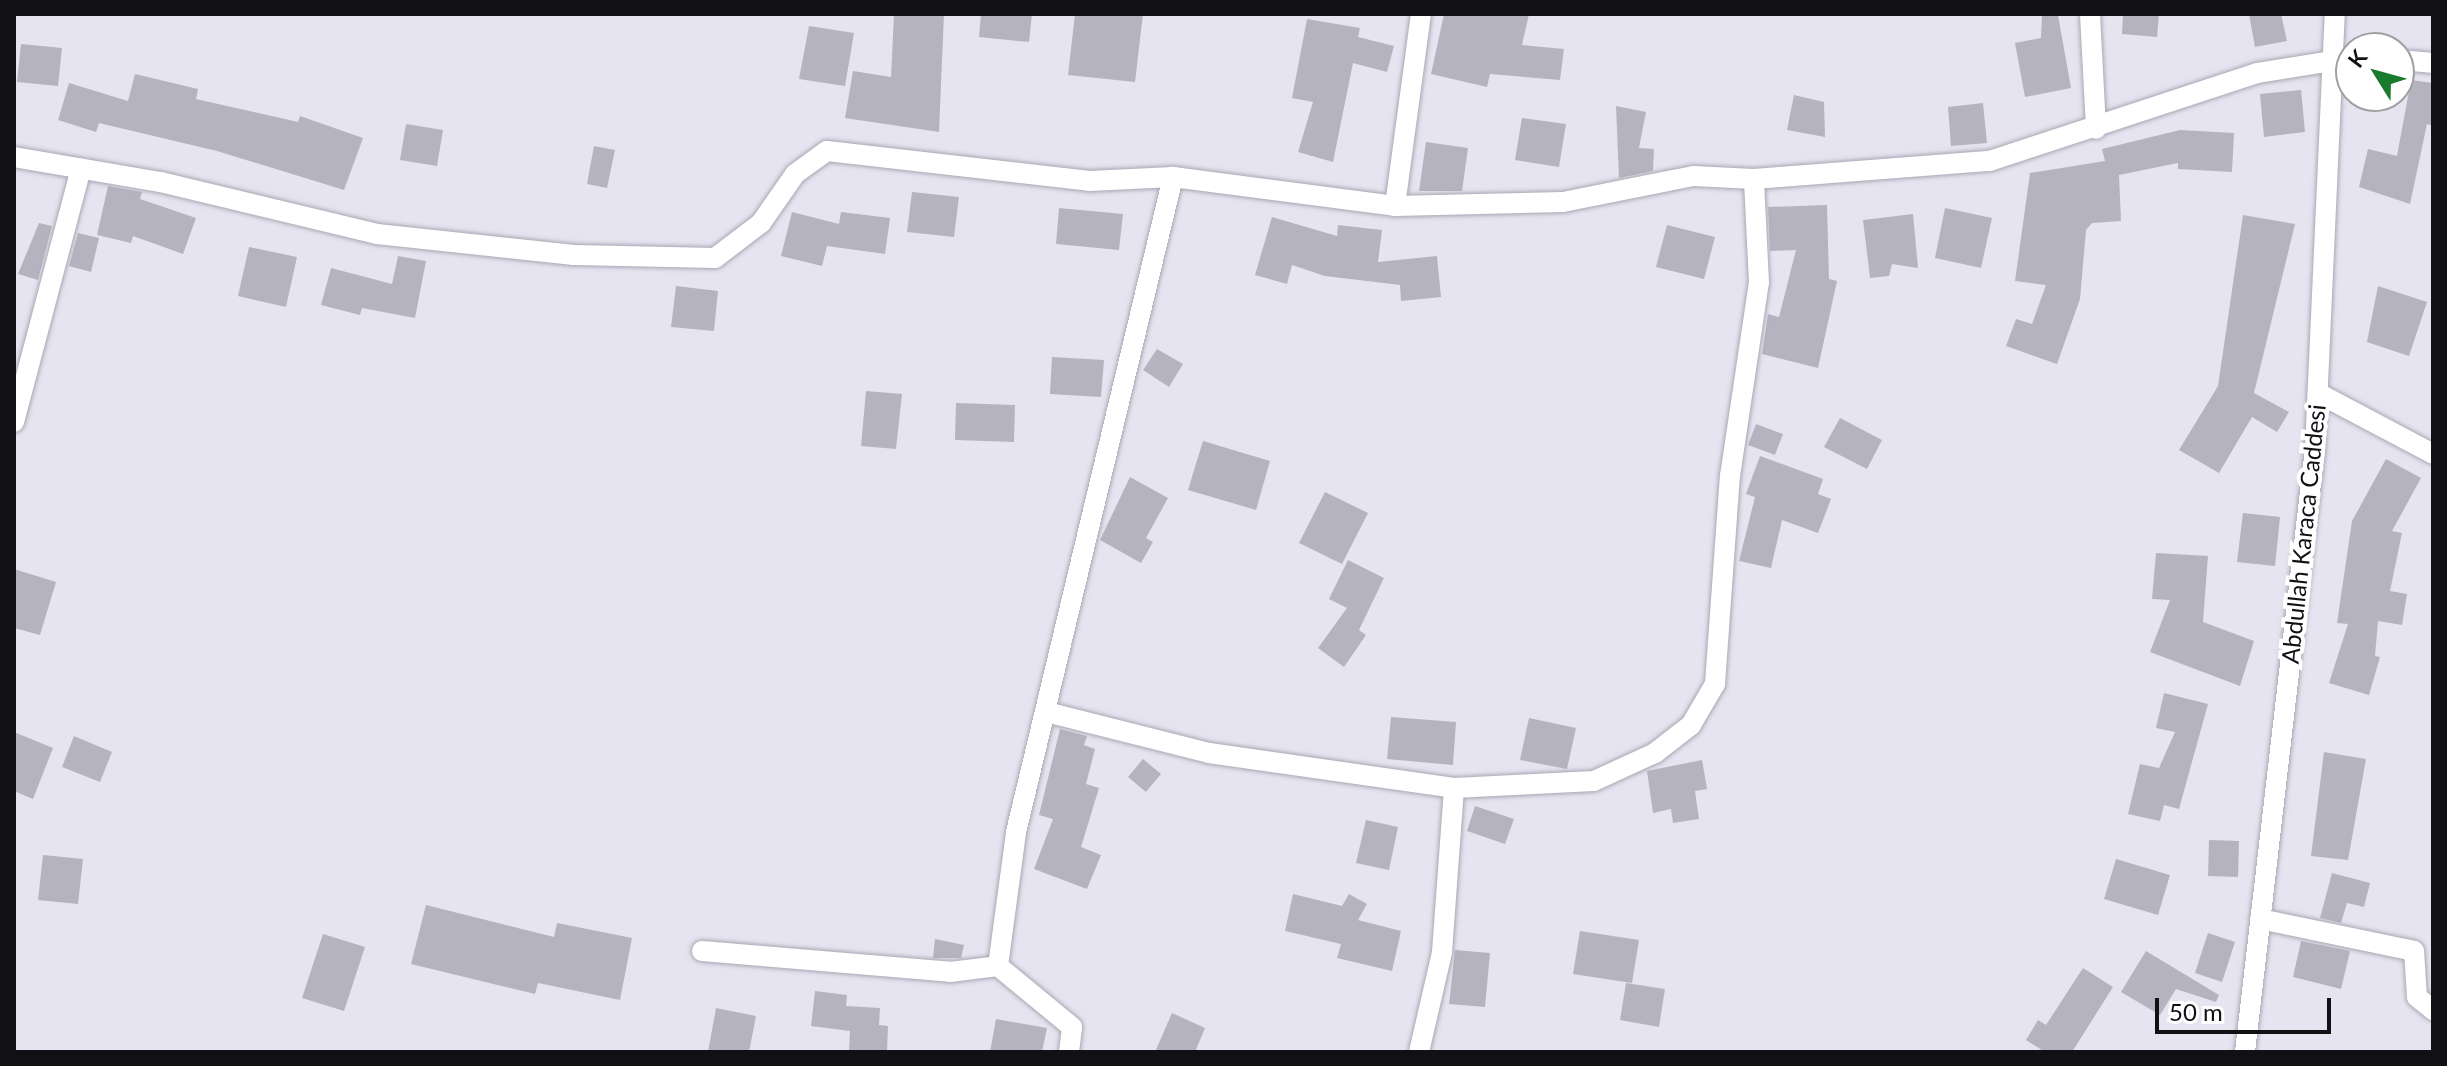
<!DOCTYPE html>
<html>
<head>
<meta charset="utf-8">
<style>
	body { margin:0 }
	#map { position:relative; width:2447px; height:1066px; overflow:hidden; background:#e7e4f1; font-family:Lato,sans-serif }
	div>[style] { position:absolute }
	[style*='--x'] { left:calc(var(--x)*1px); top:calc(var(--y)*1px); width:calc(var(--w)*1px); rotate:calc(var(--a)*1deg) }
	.building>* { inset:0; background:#b6b3c0 }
	.roads { filter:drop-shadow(0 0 2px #a9a7b3) drop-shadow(0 0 2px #a9a7b3) }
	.minor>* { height:20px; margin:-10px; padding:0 10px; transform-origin:10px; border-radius:10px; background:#fff }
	span { translate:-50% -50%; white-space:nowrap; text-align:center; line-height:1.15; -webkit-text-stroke:8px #fff; paint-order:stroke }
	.street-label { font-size:24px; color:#111014 }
	.frame { position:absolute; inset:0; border:16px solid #111014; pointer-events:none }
	.north { position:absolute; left:2335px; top:32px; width:80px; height:80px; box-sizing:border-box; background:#fff; border:2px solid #a09fa1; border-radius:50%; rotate:307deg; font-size:22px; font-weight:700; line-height:32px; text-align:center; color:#111014 }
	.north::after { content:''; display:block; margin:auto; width:28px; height:36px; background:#1a7b2d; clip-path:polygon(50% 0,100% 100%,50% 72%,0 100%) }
	.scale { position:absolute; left:2155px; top:998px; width:176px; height:36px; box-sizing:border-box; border:4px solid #111014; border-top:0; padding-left:10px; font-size:24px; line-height:28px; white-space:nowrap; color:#111014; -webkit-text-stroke:6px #fff; paint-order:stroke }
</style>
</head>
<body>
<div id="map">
	<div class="building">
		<div style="clip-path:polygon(894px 14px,944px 14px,939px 132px,845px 118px,853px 71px,891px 77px)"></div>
		<div style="clip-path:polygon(981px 14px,1032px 14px,1029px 42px,979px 37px)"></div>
		<div style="clip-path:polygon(1075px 14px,1143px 14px,1135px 82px,1068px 75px)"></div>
		<div style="clip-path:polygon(1444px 14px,1529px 14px,1522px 45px,1564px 49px,1560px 80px,1490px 74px,1487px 87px,1431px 74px)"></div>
		<div style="clip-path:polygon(2123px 14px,2159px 14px,2157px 37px,2122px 34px)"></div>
		<div style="clip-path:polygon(2249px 14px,2281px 14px,2287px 41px,2255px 47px)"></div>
		<div style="clip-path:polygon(2042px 15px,2058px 15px,2071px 88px,2025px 97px,2015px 43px,2041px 38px)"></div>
		<div style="clip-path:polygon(1307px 19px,1360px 28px,1358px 37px,1394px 46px,1387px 72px,1353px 63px,1333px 162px,1298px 152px,1313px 102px,1292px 98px)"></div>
		<div style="clip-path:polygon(809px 26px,854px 33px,845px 86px,799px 79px)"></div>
		<div style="clip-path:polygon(21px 44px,62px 48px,58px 86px,17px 82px)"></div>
		<div style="clip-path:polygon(135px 74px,198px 89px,196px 99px,298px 122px,300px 116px,363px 138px,344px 190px,217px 151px,99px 123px,96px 132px,58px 120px,69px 83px,128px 101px)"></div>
		<div style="clip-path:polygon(2411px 80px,2433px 83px,2433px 126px,2427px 124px,2410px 204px,2359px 187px,2368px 149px,2397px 156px)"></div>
		<div style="clip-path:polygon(2301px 90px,2305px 132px,2264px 137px,2260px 94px)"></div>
		<div style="clip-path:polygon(1794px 95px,1824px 102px,1825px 137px,1787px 130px)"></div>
		<div style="clip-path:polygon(1983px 103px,1987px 143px,1951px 146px,1948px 107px)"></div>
		<div style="clip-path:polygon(1616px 106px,1646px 112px,1639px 148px,1654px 149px,1653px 171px,1619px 178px)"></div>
		<div style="clip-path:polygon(1522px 118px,1566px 124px,1559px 167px,1515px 160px)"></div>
		<div style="clip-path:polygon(406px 124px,443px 130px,437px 166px,400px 160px)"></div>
		<div style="clip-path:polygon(2180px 130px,2234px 133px,2232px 172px,2178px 169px,2178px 163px,2119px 175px,2121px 221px,2092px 223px,2086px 230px,2080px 299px,2057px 364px,2006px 346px,2016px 319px,2032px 324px,2046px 285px,2015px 281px,2030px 173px,2105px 161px,2102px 149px)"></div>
		<div style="clip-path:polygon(1426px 142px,1468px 148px,1462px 191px,1419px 191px)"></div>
		<div style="clip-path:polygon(594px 146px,615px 150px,607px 188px,587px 184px)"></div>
		<div style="clip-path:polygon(108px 186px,142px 192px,140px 199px,196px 218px,183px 254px,133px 236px,131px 243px,97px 235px)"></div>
		<div style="clip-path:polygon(912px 192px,959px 197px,954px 237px,907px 232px)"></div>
		<div style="clip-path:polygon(1827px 205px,1829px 279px,1837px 281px,1818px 368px,1762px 354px,1768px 314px,1779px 317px,1796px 250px,1770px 251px,1768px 207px)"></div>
		<div style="clip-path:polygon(1059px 208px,1123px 214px,1119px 250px,1056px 244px)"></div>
		<div style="clip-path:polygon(1945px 208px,1992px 218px,1981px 268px,1935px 258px)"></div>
		<div style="clip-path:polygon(792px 212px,839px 224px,841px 212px,890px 218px,885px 254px,827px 246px,822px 266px,781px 256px)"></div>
		<div style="clip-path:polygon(1913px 214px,1918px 268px,1892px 264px,1889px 276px,1870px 278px,1863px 220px)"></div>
		<div style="clip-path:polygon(2243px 215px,2295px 224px,2254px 393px,2289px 412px,2277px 432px,2252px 417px,2219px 473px,2179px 450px,2218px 386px)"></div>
		<div style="clip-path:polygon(1272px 217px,1337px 236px,1338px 225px,1382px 230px,1378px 262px,1437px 256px,1441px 297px,1401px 301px,1400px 285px,1325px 276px,1292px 265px,1287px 284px,1255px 275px)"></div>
		<div style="clip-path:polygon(39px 223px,52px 226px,38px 280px,18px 274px)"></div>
		<div style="clip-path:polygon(1667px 225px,1715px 237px,1704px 279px,1656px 267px)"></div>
		<div style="clip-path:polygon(78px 233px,99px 238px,91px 272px,69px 266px)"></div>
		<div style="clip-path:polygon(249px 247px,297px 257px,286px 307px,238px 296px)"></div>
		<div style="clip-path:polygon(398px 256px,426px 261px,415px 318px,362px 308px,360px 315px,321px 305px,331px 268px,392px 284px)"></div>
		<div style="clip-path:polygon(676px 286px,718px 291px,714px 331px,671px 327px)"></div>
		<div style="clip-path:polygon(2378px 286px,2427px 302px,2409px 356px,2367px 342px)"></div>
		<div style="clip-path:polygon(1157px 349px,1183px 364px,1169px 387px,1143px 370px)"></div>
		<div style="clip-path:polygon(1052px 357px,1104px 360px,1101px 397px,1050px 394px)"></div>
		<div style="clip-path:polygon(866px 391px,902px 394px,896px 449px,861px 446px)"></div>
		<div style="clip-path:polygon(956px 403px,1015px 405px,1014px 442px,955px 440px)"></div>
		<div style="clip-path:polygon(1840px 418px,1882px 440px,1867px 469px,1824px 447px)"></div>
		<div style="clip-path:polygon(1756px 424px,1783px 434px,1775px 455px,1748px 445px)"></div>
		<div style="clip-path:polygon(1203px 441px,1270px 461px,1256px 510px,1188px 490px)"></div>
		<div style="clip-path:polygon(1760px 456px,1823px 479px,1818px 494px,1831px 499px,1818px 533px,1782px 520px,1771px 568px,1739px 561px,1755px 497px,1746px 494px)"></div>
		<div style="clip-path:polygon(2386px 459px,2421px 478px,2392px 531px,2402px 533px,2390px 591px,2407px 594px,2402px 625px,2378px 621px,2375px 656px,2380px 657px,2369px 695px,2329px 683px,2348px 624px,2337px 623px,2352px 521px)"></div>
		<div style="clip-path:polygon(1130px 477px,1168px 498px,1146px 538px,1153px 542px,1141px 563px,1100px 540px)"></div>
		<div style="clip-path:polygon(1325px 492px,1368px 513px,1342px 564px,1299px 543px)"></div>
		<div style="clip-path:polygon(2243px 513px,2280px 517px,2275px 566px,2237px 562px)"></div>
		<div style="clip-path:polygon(2156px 553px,2208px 556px,2203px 622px,2254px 641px,2240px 686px,2150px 652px,2170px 600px,2152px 599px)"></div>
		<div style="clip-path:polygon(1348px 560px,1384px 578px,1359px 630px,1366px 635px,1344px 667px,1318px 648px,1347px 608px,1329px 599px)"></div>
		<div style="clip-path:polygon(14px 569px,56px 582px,40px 635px,14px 628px)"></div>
		<div style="clip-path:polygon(2164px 693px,2208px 704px,2179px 809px,2164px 805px,2160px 821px,2128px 814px,2140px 764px,2159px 768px,2175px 732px,2156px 728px)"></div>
		<div style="clip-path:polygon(1391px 717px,1456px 722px,1453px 765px,1387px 759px)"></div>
		<div style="clip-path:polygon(1529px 718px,1576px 728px,1567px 769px,1520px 760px)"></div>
		<div style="clip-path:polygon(1060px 729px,1087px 736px,1084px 745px,1095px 749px,1086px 784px,1099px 788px,1081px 847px,1101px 855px,1087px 889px,1034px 869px,1053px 819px,1039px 815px)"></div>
		<div style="clip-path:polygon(14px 732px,53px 748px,33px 799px,14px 791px)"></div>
		<div style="clip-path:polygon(74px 736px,112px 752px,100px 782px,62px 767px)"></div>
		<div style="clip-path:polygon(2324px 752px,2366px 759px,2348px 860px,2311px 856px)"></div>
		<div style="clip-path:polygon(1143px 759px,1161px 774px,1146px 792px,1128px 777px)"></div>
		<div style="clip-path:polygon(1702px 760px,1707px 789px,1695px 791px,1699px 819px,1673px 823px,1671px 809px,1653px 813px,1647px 771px)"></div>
		<div style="clip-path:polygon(1475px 806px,1514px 819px,1505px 844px,1467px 831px)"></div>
		<div style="clip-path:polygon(1366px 820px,1398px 827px,1389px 870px,1356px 863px)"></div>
		<div style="clip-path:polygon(2209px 840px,2239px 841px,2238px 877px,2208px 876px)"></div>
		<div style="clip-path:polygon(43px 855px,83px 859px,78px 904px,38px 900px)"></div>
		<div style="clip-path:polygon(2116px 859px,2170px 875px,2158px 915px,2104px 899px)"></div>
		<div style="clip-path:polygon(2332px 873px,2370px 883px,2364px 907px,2347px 903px,2341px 923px,2320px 918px)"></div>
		<div style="clip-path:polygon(1293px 894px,1342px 906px,1349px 894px,1367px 904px,1358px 920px,1401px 931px,1392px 971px,1337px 958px,1341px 944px,1285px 931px)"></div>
		<div style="clip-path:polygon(426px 905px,554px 937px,557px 923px,632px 938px,620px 1000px,538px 983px,535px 994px,411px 964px)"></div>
		<div style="clip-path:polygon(1580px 931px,1639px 940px,1632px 983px,1573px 974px)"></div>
		<div style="clip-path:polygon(2208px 933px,2235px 942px,2222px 982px,2195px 973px)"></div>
		<div style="clip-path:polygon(323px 934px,365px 947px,344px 1011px,302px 998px)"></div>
		<div style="clip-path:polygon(935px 939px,964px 945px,961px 958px,933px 958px)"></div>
		<div style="clip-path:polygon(2301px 941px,2350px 951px,2341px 989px,2293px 977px)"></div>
		<div style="clip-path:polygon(1455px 950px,1490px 953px,1485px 1007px,1449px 1004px)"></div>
		<div style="clip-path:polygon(2146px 951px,2219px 995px,2216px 1002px,2176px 989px,2160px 1015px,2121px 992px)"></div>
		<div style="clip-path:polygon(2083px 968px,2113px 987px,2072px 1052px,2045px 1052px,2026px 1040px,2038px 1020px,2046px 1025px)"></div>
		<div style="clip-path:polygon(1626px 983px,1665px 989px,1659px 1027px,1620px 1020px)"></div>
		<div style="clip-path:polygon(815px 991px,847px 995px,846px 1006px,880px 1008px,879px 1025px,888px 1026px,887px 1052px,849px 1052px,850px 1031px,811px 1026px)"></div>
		<div style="clip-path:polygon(716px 1008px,756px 1016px,749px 1052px,708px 1052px)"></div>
		<div style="clip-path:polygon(1172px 1013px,1205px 1028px,1195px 1052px,1155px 1052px)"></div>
		<div style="clip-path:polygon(996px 1019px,1047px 1028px,1042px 1052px,990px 1052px)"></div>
	</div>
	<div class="roads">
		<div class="minor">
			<div style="--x:2090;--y:14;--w:115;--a:87"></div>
			<div style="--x:2399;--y:60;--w:34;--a:5"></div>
			<div style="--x:14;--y:157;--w:149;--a:9.7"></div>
			<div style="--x:161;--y:182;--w:222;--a:13.5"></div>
			<div style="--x:377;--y:234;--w:198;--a:6.1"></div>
			<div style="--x:574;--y:255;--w:141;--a:1.2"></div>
			<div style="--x:715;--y:258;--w:58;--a:-37.3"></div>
			<div style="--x:761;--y:223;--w:60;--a:-55.2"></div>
			<div style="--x:795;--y:174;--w:39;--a:-36"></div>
			<div style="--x:827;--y:151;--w:264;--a:6.5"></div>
			<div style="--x:1089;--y:181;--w:84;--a:-2.7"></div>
			<div style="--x:1173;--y:177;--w:224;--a:7.4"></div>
			<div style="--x:1395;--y:206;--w:168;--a:-1.4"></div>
			<div style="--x:1563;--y:202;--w:133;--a:-11.3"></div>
			<div style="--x:1693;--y:176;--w:61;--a:2.8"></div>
			<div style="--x:1754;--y:179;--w:237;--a:-4.4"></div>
			<div style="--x:1990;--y:161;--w:281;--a:-18.2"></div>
			<div style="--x:2257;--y:73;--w:95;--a:-9.1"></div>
			<div style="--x:1395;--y:206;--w:194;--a:-82.3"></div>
			<div style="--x:2318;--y:393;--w:130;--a:27.9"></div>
			<div style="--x:14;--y:422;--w:262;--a:-75.2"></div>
			<div style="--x:1046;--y:712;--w:168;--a:14.1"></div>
			<div style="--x:1209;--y:753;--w:247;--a:8.1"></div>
			<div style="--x:1454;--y:788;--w:140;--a:-2.9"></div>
			<div style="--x:1594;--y:781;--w:67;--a:-24.7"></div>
			<div style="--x:1655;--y:753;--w:46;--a:-37.9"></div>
			<div style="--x:1691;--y:725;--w:48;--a:-59.7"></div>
			<div style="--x:1715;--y:684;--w:209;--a:-85.9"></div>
			<div style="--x:1730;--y:476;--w:195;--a:-81.5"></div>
			<div style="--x:1759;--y:283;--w:104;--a:-92.8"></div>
			<div style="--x:2260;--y:919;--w:157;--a:11.7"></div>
			<div style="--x:2414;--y:951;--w:46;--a:86.3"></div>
			<div style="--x:2417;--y:997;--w:21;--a:39"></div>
			<div style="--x:702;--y:951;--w:249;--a:4.8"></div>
			<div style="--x:950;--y:972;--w:48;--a:-7.1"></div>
			<div style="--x:1069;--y:1052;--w:25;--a:-83"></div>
			<div style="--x:1072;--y:1027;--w:96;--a:-140.5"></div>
			<div style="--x:998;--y:966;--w:135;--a:-82.3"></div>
			<div style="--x:1016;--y:832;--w:674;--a:-76.52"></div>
			<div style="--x:1419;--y:1052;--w:103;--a:-77"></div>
			<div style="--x:1442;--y:952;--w:164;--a:-85.8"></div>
			<div style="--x:2245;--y:1052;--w:607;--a:-83.38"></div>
			<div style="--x:2315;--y:449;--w:435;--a:-87.4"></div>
		</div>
	</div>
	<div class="street-label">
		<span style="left:2303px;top:534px;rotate:-84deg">Abdullah Karaca Caddesi</span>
	</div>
	<div class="frame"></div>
	<div class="north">K</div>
	<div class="scale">50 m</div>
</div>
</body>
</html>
